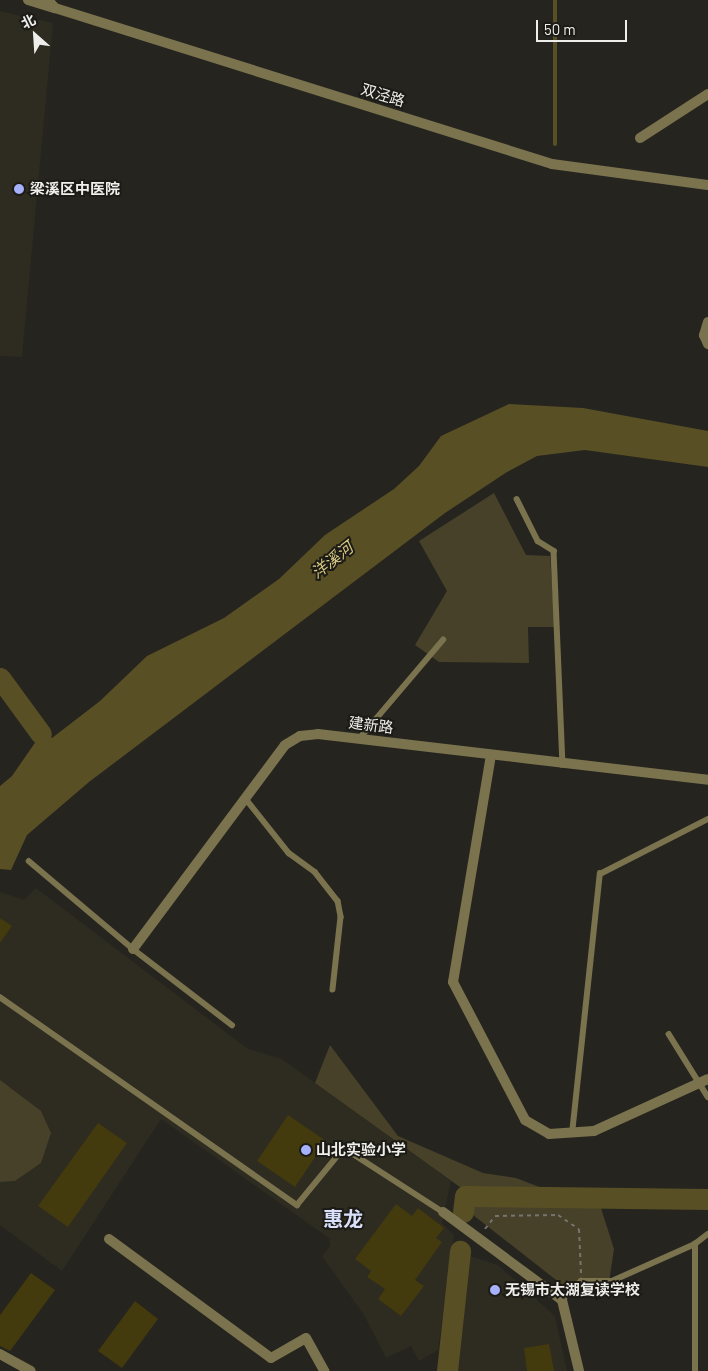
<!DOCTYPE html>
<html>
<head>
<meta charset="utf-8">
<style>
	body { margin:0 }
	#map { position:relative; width:708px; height:1371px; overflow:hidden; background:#25241f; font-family:Barlow,"Noto Sans SC",sans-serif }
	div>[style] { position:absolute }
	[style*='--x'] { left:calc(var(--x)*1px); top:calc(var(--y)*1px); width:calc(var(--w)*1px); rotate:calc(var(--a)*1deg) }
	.built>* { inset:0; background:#2e2b20 }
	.green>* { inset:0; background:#464128 }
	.water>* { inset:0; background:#584f25 }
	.stream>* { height:4px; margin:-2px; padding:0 2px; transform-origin:2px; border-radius:2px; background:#584f25 }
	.river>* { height:21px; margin:-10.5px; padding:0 10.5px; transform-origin:10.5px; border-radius:10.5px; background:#584f25 }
	.building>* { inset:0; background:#433a0e }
	.path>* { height:2px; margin-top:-1px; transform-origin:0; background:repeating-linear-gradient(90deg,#757470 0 4px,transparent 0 8px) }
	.lane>* { height:5.5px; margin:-2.75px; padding:0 2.75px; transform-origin:2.75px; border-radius:2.75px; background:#7b734e }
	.street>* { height:10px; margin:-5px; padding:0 5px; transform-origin:5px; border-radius:5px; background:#7b734e }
	.dots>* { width:14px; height:14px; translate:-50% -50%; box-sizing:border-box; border:2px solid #1c1b16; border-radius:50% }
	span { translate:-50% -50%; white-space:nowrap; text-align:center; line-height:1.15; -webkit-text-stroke:4px #1c1b16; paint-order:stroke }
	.street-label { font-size:15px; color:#eeeeea }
	.poi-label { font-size:15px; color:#eeeeea; font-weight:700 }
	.left { translate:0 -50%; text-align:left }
	.water-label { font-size:16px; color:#d9ca84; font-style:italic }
	.district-label { font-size:20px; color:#dadffc; font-weight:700 }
	.north { position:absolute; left:10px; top:10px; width:50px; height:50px; -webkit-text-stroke:4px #1c1b16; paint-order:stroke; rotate:334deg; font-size:14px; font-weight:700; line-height:20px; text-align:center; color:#eeeeea }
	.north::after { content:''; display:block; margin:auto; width:18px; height:22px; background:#eeeeea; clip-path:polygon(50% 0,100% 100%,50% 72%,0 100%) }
	.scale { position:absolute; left:536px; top:20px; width:91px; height:22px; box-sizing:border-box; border:2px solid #eeeeea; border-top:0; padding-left:6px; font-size:15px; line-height:18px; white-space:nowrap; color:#eeeeea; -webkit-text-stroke:4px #1c1b16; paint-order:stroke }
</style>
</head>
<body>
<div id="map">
	<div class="built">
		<div style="clip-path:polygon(0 11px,53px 23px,22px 357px,0 356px)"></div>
		<div style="clip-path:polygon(36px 888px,248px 1049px,282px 1059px,451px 1181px,442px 1223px,454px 1235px,438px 1350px,419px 1361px,411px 1346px,386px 1358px,364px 1315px,322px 1256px,330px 1246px,329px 1238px,161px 1119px,62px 1271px,0 1225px,0 892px,24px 900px)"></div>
		<div style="clip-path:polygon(467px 1255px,498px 1265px,555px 1316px,567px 1371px,455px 1371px)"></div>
	</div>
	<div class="green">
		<div style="clip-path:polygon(494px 493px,526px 555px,550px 556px,555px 627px,528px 627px,529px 663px,439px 662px,415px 645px,447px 591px,419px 541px)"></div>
		<div style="clip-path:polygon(330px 1045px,398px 1136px,483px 1173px,516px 1178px,542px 1188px,464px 1190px,315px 1083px)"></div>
		<div style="clip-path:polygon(0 1080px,41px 1111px,51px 1133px,41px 1163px,15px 1181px,0 1182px)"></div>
		<div style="clip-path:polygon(470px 1202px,599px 1202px,614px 1249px,608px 1289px,574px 1294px,468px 1211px)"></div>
	</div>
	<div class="water">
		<div style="clip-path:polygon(509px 404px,583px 408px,708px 431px,708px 467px,585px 450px,537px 456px,507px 472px,445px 513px,89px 782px,27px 835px,11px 870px,0 869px,0 786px,12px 776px,41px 734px,47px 732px,52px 738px,100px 701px,147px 656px,224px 618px,279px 579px,325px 535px,394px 489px,419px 466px,441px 436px)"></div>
	</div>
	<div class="stream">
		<div style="--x:555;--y:0;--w:144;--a:90"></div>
	</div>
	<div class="river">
		<div style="--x:0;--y:678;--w:69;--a:53.8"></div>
		<div style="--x:463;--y:1212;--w:16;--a:-83"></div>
		<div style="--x:465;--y:1196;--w:243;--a:0.7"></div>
		<div style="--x:447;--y:1371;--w:121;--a:-83.8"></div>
	</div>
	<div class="building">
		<div style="clip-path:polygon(0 918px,12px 926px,0 943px)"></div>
		<div style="clip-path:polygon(288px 1115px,326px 1141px,295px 1187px,257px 1161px)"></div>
		<div style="clip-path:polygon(98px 1123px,127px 1143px,68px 1227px,38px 1206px)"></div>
		<div style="clip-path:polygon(396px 1204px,412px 1216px,418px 1208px,444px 1228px,436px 1238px,442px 1242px,415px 1280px,424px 1286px,401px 1316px,378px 1299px,385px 1289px,367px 1277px,371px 1271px,355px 1259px)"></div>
		<div style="clip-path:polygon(31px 1273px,55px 1290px,10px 1351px,0 1346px,0 1315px)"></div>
		<div style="clip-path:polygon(135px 1301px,158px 1319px,122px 1368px,98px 1351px)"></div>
		<div style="clip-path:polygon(549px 1344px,554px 1371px,527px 1371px,524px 1348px)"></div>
	</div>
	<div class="path">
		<div style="--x:485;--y:1229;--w:16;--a:-52"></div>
		<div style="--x:495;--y:1216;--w:63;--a:-0.9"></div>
		<div style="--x:558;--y:1215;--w:25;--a:34"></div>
		<div style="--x:579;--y:1229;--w:44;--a:87.4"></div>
	</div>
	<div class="lane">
		<div style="--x:517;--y:499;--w:47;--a:63.4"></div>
		<div style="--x:538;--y:541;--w:19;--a:32"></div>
		<div style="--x:554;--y:551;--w:214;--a:87.6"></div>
		<div style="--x:359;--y:739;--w:130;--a:-49.7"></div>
		<div style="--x:246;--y:799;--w:69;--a:51.5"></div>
		<div style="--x:289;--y:853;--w:32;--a:36"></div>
		<div style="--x:315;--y:872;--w:37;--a:52"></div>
		<div style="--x:338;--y:901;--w:16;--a:79"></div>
		<div style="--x:341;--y:917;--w:73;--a:96.3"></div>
		<div style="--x:29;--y:861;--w:136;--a:40.2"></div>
		<div style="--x:133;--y:949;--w:125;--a:37.5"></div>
		<div style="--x:0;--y:997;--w:363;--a:35"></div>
		<div style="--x:297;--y:1205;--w:74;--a:-50.5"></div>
		<div style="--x:344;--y:1148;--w:118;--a:32.9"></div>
		<div style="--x:669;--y:1034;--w:74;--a:58.2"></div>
		<div style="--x:572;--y:1134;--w:262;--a:-83.9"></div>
		<div style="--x:600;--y:874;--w:121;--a:-27"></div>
		<div style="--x:562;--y:1300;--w:27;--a:-45"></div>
		<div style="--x:581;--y:1281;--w:31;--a:0"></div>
		<div style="--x:612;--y:1281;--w:91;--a:-24"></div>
		<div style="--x:695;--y:1371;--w:127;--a:-90"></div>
		<div style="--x:695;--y:1244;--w:16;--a:-38"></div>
	</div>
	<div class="street">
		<div style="--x:28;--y:0;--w:28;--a:17"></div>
		<div style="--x:55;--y:8;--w:11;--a:-131"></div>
		<div style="--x:55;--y:8;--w:521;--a:17.43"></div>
		<div style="--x:552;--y:164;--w:157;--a:7.7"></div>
		<div style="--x:640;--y:138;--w:81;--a:-32.9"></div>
		<div style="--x:708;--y:322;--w:14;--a:107"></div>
		<div style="--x:704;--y:335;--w:10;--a:66"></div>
		<div style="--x:491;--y:755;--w:230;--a:99.5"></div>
		<div style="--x:453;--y:982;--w:156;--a:62.4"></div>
		<div style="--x:525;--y:1120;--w:28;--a:30"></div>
		<div style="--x:549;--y:1134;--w:45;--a:-3.8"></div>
		<div style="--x:594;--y:1131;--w:125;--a:-24.5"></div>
		<div style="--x:133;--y:949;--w:254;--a:-53.3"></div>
		<div style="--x:285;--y:745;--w:17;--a:-31"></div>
		<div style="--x:300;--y:736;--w:18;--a:-6"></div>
		<div style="--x:318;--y:734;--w:393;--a:6.7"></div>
		<div style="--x:443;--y:1212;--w:148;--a:36.5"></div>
		<div style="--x:562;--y:1300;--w:73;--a:76.5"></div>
		<div style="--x:109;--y:1239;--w:201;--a:36.3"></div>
		<div style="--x:271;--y:1358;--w:40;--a:-29.7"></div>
		<div style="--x:306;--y:1338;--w:38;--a:61"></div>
		<div style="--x:0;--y:1354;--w:35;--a:29"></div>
	</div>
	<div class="dots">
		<div style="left:19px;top:189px;background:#a6b1fc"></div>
		<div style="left:306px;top:1150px;background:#a6b1fc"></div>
		<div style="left:495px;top:1290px;background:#a6b1fc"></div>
	</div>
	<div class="street-label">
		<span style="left:383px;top:95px;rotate:17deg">双泾路</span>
		<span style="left:371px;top:725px;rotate:7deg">建新路</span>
	</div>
	<div class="poi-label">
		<span class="left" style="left:30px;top:189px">梁溪区中医院</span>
		<span class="left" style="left:316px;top:1150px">山北实验小学</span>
		<span class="left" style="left:505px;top:1290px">无锡市太湖复读学校</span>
	</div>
	<div class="water-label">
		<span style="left:332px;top:560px;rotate:-38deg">洋溪河</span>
	</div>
	<div class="district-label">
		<span style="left:343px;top:1218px">惠龙</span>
	</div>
	<div class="north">北</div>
	<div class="scale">50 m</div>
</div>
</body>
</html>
